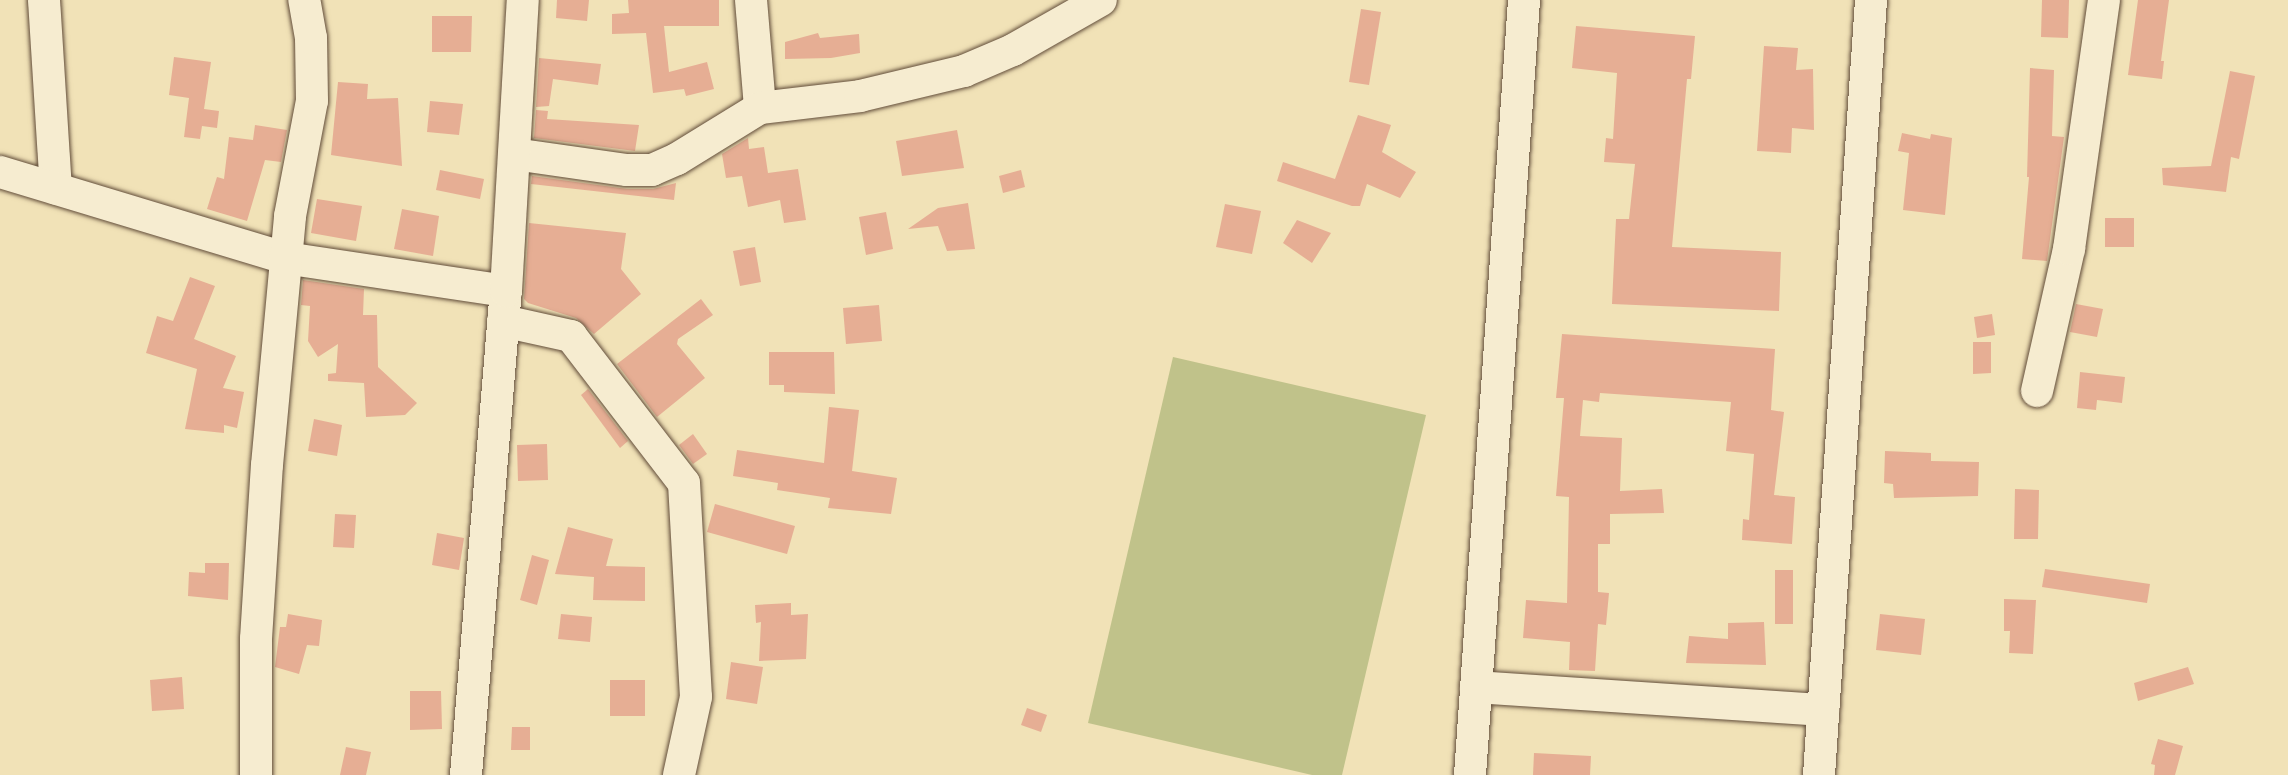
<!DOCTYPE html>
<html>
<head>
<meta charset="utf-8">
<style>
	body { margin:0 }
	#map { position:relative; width:2288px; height:775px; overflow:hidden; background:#f1e2b7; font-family:Vollkorn,serif }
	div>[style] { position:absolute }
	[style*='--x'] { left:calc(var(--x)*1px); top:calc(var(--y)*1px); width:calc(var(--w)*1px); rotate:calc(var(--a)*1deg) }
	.green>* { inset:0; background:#c0c28a }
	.building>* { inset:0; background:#e6ae94 }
	.roads { filter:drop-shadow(0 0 2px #614c39) drop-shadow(0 0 2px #614c39) }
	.minor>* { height:32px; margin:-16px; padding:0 16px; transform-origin:16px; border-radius:16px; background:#f6ecd0 }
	span { translate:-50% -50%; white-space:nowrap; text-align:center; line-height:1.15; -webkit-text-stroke:6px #f6ecd0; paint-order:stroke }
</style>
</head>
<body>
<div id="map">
	<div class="green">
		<div style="clip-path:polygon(1173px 357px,1426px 415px,1342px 775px,1312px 775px,1088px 723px)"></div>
	</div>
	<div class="building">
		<div style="clip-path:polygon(557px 0,589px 0,587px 21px,556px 18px)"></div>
		<div style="clip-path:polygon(628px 0,719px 0,719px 26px,664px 26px,669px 72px,707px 62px,714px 89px,686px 96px,684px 89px,653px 93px,646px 33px,612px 34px,612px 14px,629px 13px)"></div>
		<div style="clip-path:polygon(2042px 0,2069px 0,2068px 38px,2041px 37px)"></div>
		<div style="clip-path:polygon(2138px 0,2169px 0,2161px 61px,2164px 61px,2162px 79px,2128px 75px)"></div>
		<div style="clip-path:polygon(1361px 9px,1381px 12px,1369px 85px,1349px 82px)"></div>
		<div style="clip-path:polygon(432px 16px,472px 16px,471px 52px,432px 52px)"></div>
		<div style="clip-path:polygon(1576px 26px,1695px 36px,1691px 79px,1687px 79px,1672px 247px,1781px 252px,1779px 311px,1612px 304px,1616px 219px,1629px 219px,1635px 164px,1604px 162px,1606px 138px,1613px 139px,1617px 73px,1572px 68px)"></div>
		<div style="clip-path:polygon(818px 33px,820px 38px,859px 34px,860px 53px,831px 58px,785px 59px,785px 42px)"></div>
		<div style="clip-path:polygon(1764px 46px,1798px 48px,1796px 70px,1813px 69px,1814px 130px,1792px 128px,1791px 153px,1757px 151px)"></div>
		<div style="clip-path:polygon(174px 57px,211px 62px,204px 109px,219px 111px,217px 128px,202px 126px,200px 139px,184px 137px,189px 98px,169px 95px)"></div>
		<div style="clip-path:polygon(539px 58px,601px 64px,598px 85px,553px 79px,549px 106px,536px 107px)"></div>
		<div style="clip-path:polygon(2030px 68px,2054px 70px,2052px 136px,2064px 137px,2047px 261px,2022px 259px,2029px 177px,2027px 177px)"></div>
		<div style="clip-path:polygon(2230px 71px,2255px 76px,2239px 159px,2231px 157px,2226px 192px,2163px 185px,2162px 168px,2211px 166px)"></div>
		<div style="clip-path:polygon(338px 82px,368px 84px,367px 99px,398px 98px,402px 166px,331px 155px)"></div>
		<div style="clip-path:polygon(430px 101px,463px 104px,459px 135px,427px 132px)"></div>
		<div style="clip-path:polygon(536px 110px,548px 111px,547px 119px,639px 125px,635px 151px,534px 138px)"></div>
		<div style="clip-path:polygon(1358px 115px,1391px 125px,1382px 152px,1416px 172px,1400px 198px,1367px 184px,1360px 206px,1352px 206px,1277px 181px,1283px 162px,1335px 179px)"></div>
		<div style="clip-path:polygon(255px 125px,287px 130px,281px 162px,265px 160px,247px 221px,207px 209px,217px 177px,224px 179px,229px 137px,253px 140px)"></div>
		<div style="clip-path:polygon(957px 130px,964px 168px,902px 176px,896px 141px)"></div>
		<div style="clip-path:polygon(1902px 133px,1930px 139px,1931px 134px,1952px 138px,1945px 215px,1903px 210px,1909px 153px,1898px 151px)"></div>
		<div style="clip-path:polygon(748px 138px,749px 149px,764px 147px,768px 173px,798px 169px,806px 220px,784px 223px,780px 200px,748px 207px,742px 176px,726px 178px,722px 154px)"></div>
		<div style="clip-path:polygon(440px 170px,484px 179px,480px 199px,436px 190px)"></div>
		<div style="clip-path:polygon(1021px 170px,1025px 187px,1003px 193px,999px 176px)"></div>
		<div style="clip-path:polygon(532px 176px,627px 189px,653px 189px,676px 183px,674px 200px,531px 184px)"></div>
		<div style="clip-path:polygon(317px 199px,362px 206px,356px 241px,311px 233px)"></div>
		<div style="clip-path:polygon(968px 203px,975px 249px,947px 251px,938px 226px,908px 229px,938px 208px)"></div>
		<div style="clip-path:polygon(1225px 204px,1261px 211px,1252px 254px,1216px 247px)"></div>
		<div style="clip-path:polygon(402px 209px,439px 216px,433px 256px,394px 249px)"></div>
		<div style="clip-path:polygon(886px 212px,893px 249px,866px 255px,859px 217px)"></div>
		<div style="clip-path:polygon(2105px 218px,2134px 218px,2134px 247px,2105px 247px)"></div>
		<div style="clip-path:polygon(1297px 220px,1331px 233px,1312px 263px,1283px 243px)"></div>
		<div style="clip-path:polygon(529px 223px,626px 233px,621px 269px,641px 294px,594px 334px,576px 318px,528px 303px,524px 299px)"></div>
		<div style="clip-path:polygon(755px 247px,761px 282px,740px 286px,733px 251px)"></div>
		<div style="clip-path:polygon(190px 277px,215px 286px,194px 339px,236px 356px,223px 388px,244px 392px,237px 428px,224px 425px,224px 433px,185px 429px,197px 369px,146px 353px,157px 316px,173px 321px)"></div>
		<div style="clip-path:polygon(303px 280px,364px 289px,363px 315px,377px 315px,378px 367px,417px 403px,405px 415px,366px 417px,364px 383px,328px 381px,328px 374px,336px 373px,338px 344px,318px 357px,308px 341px,310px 306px,301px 305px)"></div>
		<div style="clip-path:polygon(701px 299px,713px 315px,678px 339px,677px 344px,705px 378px,657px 417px,617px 364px)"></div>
		<div style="clip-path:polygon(2076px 304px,2103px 309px,2097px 337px,2070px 332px)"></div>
		<div style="clip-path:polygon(879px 305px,882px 341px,846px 344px,843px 308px)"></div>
		<div style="clip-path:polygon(1992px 314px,1995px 335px,1977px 338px,1974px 317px)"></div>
		<div style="clip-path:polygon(1562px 334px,1775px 349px,1771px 410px,1784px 412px,1774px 495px,1795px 497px,1792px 544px,1742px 540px,1743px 519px,1749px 520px,1754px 454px,1726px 451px,1731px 402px,1600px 393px,1599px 402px,1583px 400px,1580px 436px,1622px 438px,1620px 491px,1662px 489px,1664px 513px,1610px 514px,1610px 544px,1598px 544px,1598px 592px,1609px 593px,1606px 625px,1598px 624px,1595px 671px,1569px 670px,1570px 642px,1523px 638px,1526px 600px,1567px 603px,1569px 497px,1556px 496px,1564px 398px,1556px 398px)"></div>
		<div style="clip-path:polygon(1973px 342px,1991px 342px,1991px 373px,1973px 374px)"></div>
		<div style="clip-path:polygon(769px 352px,834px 352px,835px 394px,784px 392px,784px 385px,769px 385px)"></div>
		<div style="clip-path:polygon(2080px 372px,2125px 377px,2122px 403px,2097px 400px,2096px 410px,2077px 408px)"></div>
		<div style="clip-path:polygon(588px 389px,628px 441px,620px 448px,581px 395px)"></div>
		<div style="clip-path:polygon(829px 407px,859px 410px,852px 471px,897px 478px,891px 514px,828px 508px,830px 498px,777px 490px,778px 483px,733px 476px,737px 450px,824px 463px)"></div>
		<div style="clip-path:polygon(314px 419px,342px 425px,337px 456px,308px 451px)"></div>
		<div style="clip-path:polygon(693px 434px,707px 454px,693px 464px,679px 445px)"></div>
		<div style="clip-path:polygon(547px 444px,548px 480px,518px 481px,517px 445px)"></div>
		<div style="clip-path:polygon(1885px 451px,1931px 453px,1931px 461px,1979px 462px,1978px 496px,1894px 498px,1893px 484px,1884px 483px)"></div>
		<div style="clip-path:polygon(2015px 489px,2039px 490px,2038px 539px,2014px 539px)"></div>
		<div style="clip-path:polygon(715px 504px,795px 526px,787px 554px,707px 532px)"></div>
		<div style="clip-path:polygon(335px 514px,356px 515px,354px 548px,333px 547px)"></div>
		<div style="clip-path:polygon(568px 527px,613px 539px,606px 566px,645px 567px,645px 601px,593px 600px,594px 577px,555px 574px)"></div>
		<div style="clip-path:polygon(437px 533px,464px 538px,459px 570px,432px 565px)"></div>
		<div style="clip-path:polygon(532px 555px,549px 560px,537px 605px,520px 600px)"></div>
		<div style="clip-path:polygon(205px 563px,229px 563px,228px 600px,188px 596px,189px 572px,205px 573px)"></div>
		<div style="clip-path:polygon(2045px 569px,2150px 584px,2147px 603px,2042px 587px)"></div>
		<div style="clip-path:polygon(1775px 570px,1793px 570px,1793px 624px,1775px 624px)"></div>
		<div style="clip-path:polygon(2004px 599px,2036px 600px,2033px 654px,2009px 653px,2010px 631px,2004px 631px)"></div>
		<div style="clip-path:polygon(791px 603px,791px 615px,808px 614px,806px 659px,759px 661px,761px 622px,756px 623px,755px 605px)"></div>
		<div style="clip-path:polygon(288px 614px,322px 620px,319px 646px,307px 645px,299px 674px,275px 667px,280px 627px,286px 627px)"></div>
		<div style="clip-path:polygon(561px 614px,592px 617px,590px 642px,558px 639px)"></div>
		<div style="clip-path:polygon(1880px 614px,1925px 619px,1921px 655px,1876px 650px)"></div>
		<div style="clip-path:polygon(1764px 622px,1766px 665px,1686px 663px,1689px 636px,1728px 639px,1728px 623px)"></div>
		<div style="clip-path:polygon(731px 662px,763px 667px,757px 704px,726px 699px)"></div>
		<div style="clip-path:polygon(2188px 667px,2194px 684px,2138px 701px,2134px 683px)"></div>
		<div style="clip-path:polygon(182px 677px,184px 709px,152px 711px,150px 680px)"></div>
		<div style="clip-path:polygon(610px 680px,645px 680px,645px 716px,610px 716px)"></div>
		<div style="clip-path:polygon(410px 691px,441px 691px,442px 729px,410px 730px)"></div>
		<div style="clip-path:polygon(1027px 708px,1047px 715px,1041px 732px,1021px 725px)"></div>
		<div style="clip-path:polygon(512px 727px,530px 727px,530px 750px,511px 750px)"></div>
		<div style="clip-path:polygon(2158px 739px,2183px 746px,2175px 775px,2154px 775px,2155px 765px,2151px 764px)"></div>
		<div style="clip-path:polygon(346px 747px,371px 752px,366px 775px,340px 775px)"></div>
		<div style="clip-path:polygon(1534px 753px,1591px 756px,1590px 775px,1533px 775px)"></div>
	</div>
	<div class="roads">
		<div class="minor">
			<div style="--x:44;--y:0;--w:189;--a:86.4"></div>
			<div style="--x:751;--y:0;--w:108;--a:85.2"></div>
			<div style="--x:514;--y:154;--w:114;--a:8.1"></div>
			<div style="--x:627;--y:170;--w:25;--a:0"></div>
			<div style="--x:652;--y:170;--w:27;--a:-24"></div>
			<div style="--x:677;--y:159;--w:97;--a:-31.6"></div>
			<div style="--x:760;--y:108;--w:101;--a:-6.8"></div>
			<div style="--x:860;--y:96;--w:107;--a:-13.5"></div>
			<div style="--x:964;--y:71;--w:53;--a:-23.2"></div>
			<div style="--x:1013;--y:50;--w:101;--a:-29.6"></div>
			<div style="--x:0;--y:172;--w:298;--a:16.8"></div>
			<div style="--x:285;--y:258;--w:223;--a:8.5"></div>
			<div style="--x:503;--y:321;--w:70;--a:12.4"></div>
			<div style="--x:571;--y:336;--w:185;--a:52.5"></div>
			<div style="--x:684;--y:483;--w:214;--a:86.8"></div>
			<div style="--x:696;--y:697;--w:80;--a:102.3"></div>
			<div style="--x:2037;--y:391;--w:146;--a:-77.3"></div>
			<div style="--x:2069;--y:249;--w:251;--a:-82"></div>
			<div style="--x:1476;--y:687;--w:348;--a:3.8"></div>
			<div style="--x:256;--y:775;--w:136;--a:-90"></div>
			<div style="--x:256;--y:639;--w:174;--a:-86.4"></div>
			<div style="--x:267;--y:465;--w:250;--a:-84.7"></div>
			<div style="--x:290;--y:216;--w:117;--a:-79.2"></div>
			<div style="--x:312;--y:101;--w:63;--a:-90.9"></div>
			<div style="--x:311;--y:38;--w:39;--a:-100"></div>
			<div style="--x:466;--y:775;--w:486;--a:-85.3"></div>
			<div style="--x:506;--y:291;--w:291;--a:-86.7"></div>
			<div style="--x:1470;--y:775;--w:777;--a:-86.01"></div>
			<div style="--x:1819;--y:775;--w:777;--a:-86.16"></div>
		</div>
	</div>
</div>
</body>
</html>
